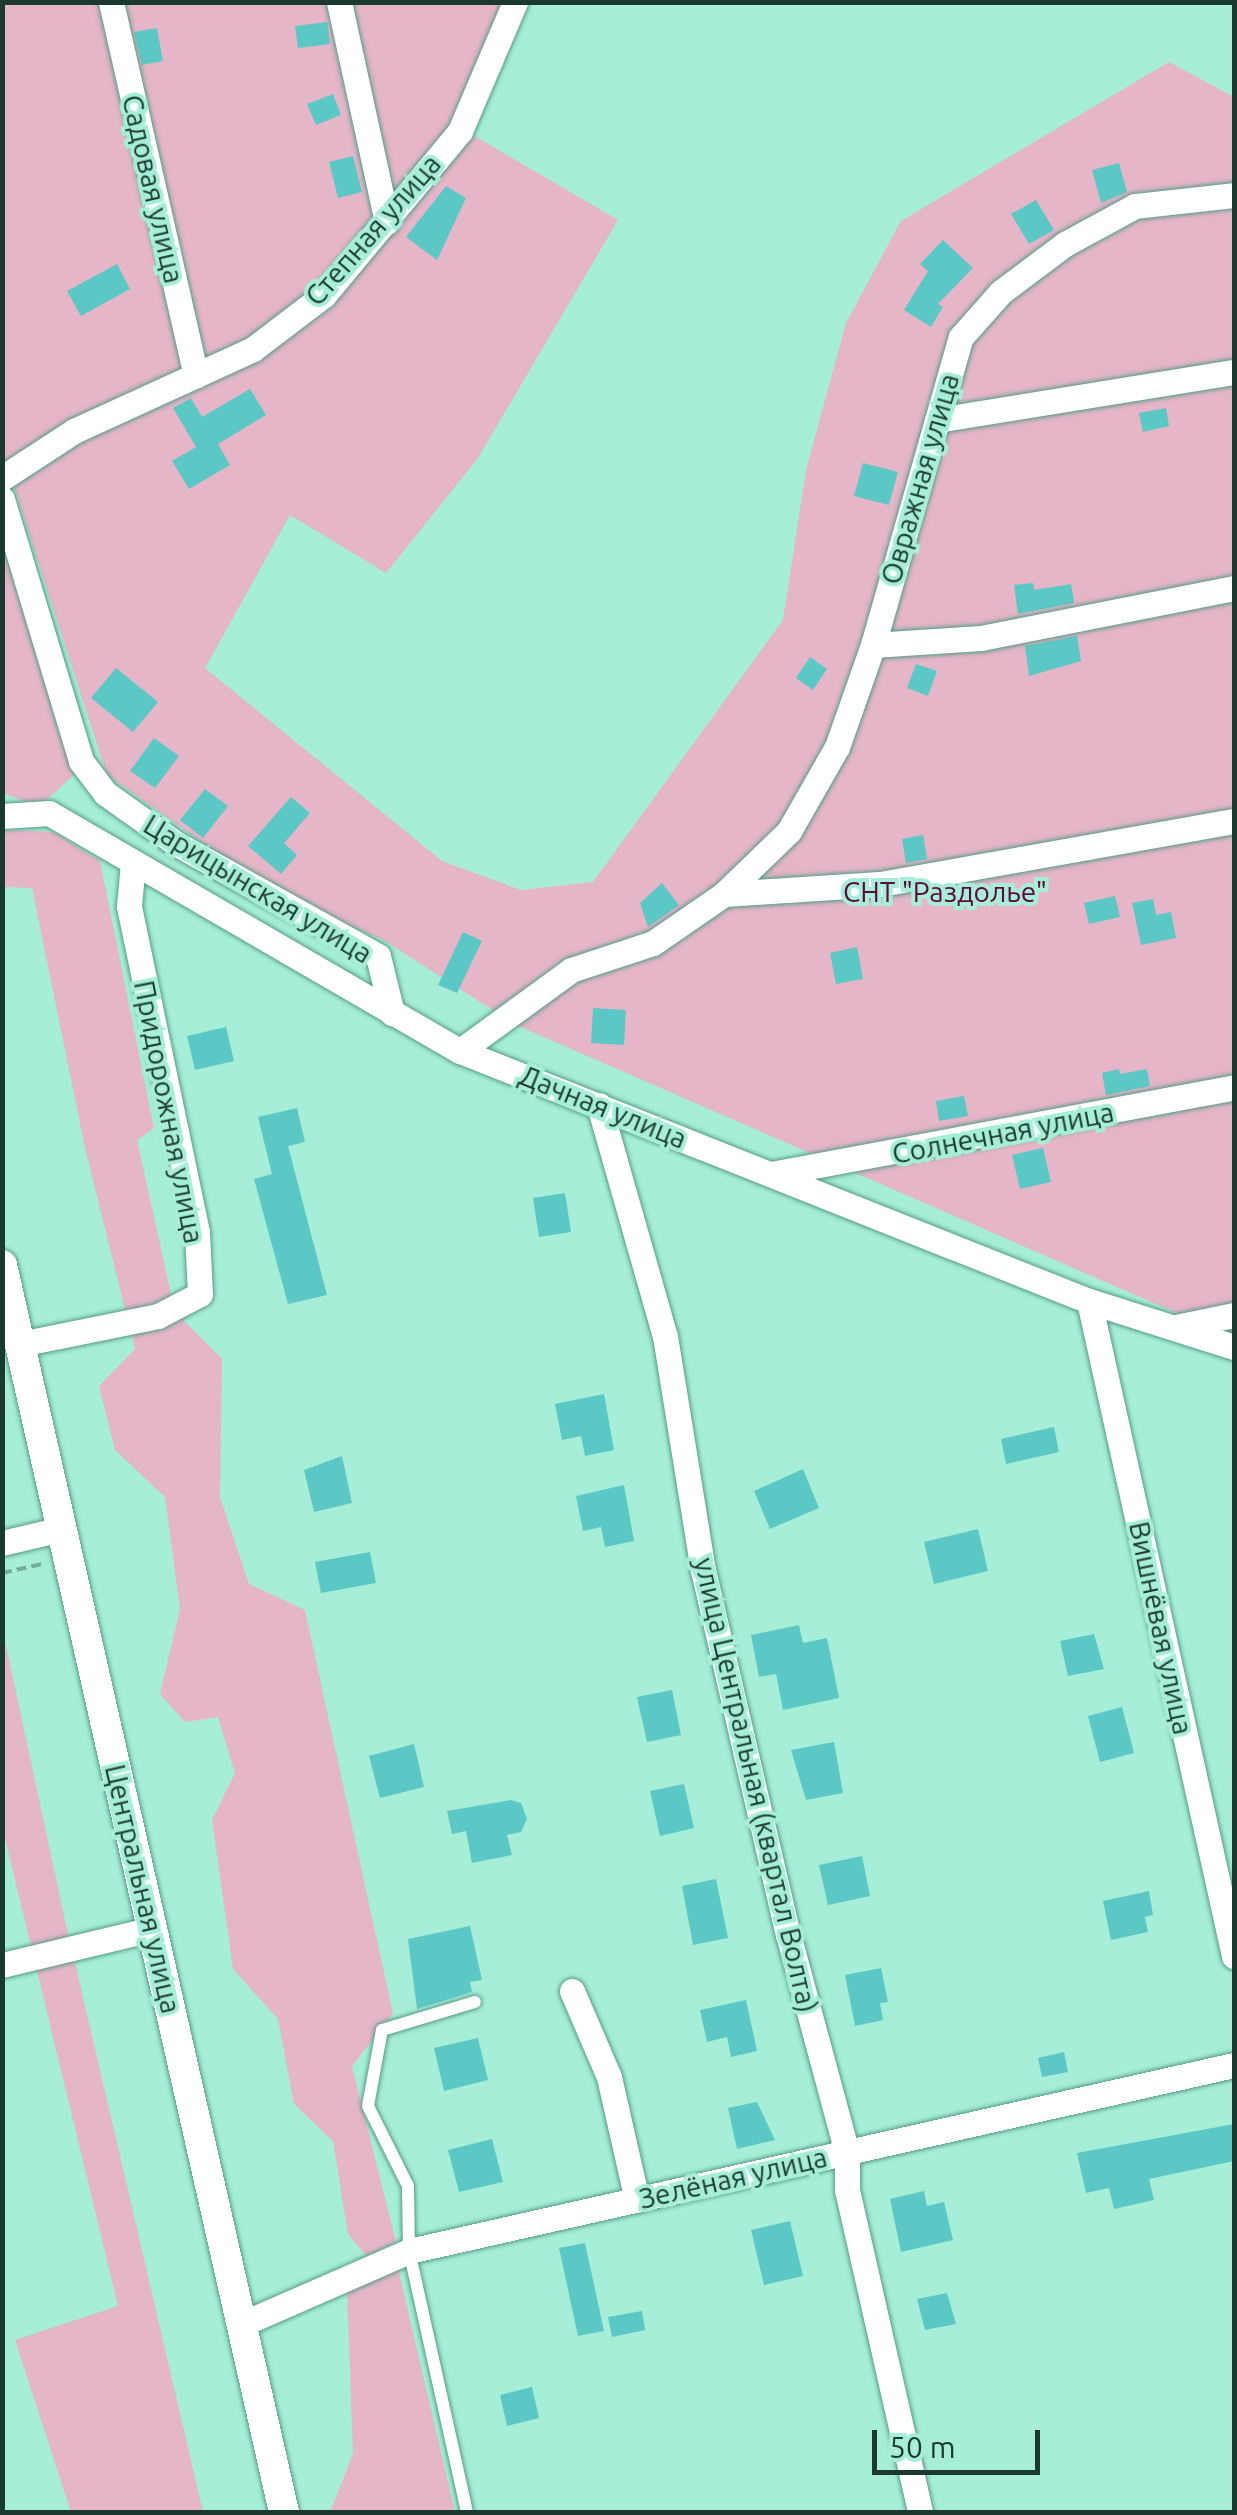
<!DOCTYPE html>
<html>
<head>
<meta charset="utf-8">
<style>
	body { margin:0 }
	#map { position:relative; width:1237px; height:2515px; overflow:hidden; background:#a6eed7; font-family:Ubuntu,sans-serif }
	div>[style] { position:absolute }
	[style*='--x'] { left:calc(var(--x)*1px); top:calc(var(--y)*1px); width:calc(var(--w)*1px); rotate:calc(var(--a)*1deg) }
	.green>* { inset:0; background:#e5b5c8 }
	.building>* { inset:0; background:#5cc8c5 }
	.path>* { height:4px; margin-top:-2px; transform-origin:0; background:repeating-linear-gradient(90deg,#76af9d 0 10px,transparent 0 15px) }
	.roads { filter:drop-shadow(0 0 2px #569c88) drop-shadow(0 0 2px #569c88) }
	.service>* { height:12px; margin:-6px; padding:0 6px; transform-origin:6px; border-radius:6px; background:#fff }
	.minor>* { height:25px; margin:-12.5px; padding:0 12.5px; transform-origin:12.5px; border-radius:12.5px; background:#fff }
	.tertiary>* { height:30px; margin:-15px; padding:0 15px; transform-origin:15px; border-radius:15px; background:#fff }
	span { translate:-50% -50%; white-space:nowrap; text-align:center; line-height:1.15; -webkit-text-stroke:8px #a6eed7; paint-order:stroke }
	.street-label { font-size:28px; color:#1b3930 }
	.park-label { font-size:28px; color:#62073b }
	.frame { position:absolute; inset:0; border:5px solid #1b3930; pointer-events:none }
	.scale { position:absolute; left:872px; top:2430px; width:168px; height:45px; box-sizing:border-box; border:5px solid #1b3930; border-top:0; padding-left:12px; font-size:30px; line-height:35px; white-space:nowrap; color:#1b3930; -webkit-text-stroke:8px #a6eed7; paint-order:stroke }
</style>
</head>
<body>
<div id="map">
	<div class="green">
		<div style="clip-path:polygon(2px 3px,525px 3px,473px 135px,618px 220px,478px 458px,386px 573px,290px 515px,205px 668px,442px 861px,521px 890px,593px 882px,783px 620px,806px 470px,846px 323px,901px 221px,1169px 62px,1234px 97px,1234px 1338px,516px 1025px,385px 941px,271px 891px,107px 775px,3px 453px)"></div>
		<div style="clip-path:polygon(2px 503px,76px 773px,39px 807px,3px 793px)"></div>
		<div style="clip-path:polygon(10px 830px,53px 832px,100px 861px,154px 1128px,137px 1140px,175px 1312px,222px 1359px,220px 1497px,249px 1584px,305px 1610px,393px 2014px,352px 2066px,396px 2242px,366px 2256px,348px 2234px,333px 2141px,294px 2104px,278px 2019px,233px 1969px,212px 1820px,235px 1773px,218px 1717px,185px 1722px,160px 1694px,180px 1609px,165px 1497px,115px 1450px,99px 1386px,135px 1349px,85px 1148px,32px 888px,3px 887px,3px 832px)"></div>
		<div style="clip-path:polygon(2px 1627px,65px 1920px,203px 2512px,71px 2512px,15px 2340px,118px 2306px,3px 1830px)"></div>
		<div style="clip-path:polygon(398px 2268px,455px 2512px,330px 2512px,353px 2454px,347px 2292px)"></div>
	</div>
	<div class="building">
		<div style="clip-path:polygon(327px 22px,330px 44px,298px 48px,295px 26px)"></div>
		<div style="clip-path:polygon(157px 28px,163px 61px,142px 65px,134px 32px)"></div>
		<div style="clip-path:polygon(333px 94px,341px 115px,316px 125px,307px 104px)"></div>
		<div style="clip-path:polygon(353px 156px,362px 192px,338px 198px,329px 162px)"></div>
		<div style="clip-path:polygon(1119px 163px,1127px 192px,1101px 203px,1092px 170px)"></div>
		<div style="clip-path:polygon(446px 186px,466px 198px,437px 260px,406px 237px)"></div>
		<div style="clip-path:polygon(1036px 200px,1054px 230px,1029px 244px,1011px 214px)"></div>
		<div style="clip-path:polygon(943px 240px,973px 268px,938px 304px,943px 307px,931px 327px,904px 310px,928px 271px,920px 264px)"></div>
		<div style="clip-path:polygon(117px 264px,130px 289px,81px 316px,67px 291px)"></div>
		<div style="clip-path:polygon(250px 389px,266px 415px,218px 444px,230px 465px,189px 489px,172px 461px,196px 447px,173px 408px,191px 398px,202px 417px)"></div>
		<div style="clip-path:polygon(1166px 408px,1169px 426px,1143px 432px,1139px 413px)"></div>
		<div style="clip-path:polygon(863px 463px,898px 472px,889px 505px,854px 496px)"></div>
		<div style="clip-path:polygon(1033px 583px,1034px 590px,1071px 584px,1074px 603px,1018px 614px,1014px 585px)"></div>
		<div style="clip-path:polygon(1077px 636px,1081px 661px,1029px 676px,1025px 646px)"></div>
		<div style="clip-path:polygon(810px 657px,827px 669px,813px 690px,796px 678px)"></div>
		<div style="clip-path:polygon(916px 664px,937px 671px,928px 696px,907px 688px)"></div>
		<div style="clip-path:polygon(116px 668px,158px 702px,133px 732px,91px 698px)"></div>
		<div style="clip-path:polygon(154px 738px,179px 756px,155px 788px,130px 771px)"></div>
		<div style="clip-path:polygon(205px 789px,228px 806px,203px 838px,180px 820px)"></div>
		<div style="clip-path:polygon(291px 797px,310px 813px,284px 843px,297px 855px,281px 874px,248px 846px)"></div>
		<div style="clip-path:polygon(923px 835px,927px 859px,906px 863px,902px 839px)"></div>
		<div style="clip-path:polygon(662px 883px,679px 905px,648px 927px,640px 903px)"></div>
		<div style="clip-path:polygon(1115px 896px,1120px 917px,1089px 924px,1084px 903px)"></div>
		<div style="clip-path:polygon(1153px 899px,1156px 915px,1171px 912px,1176px 938px,1141px 945px,1132px 903px)"></div>
		<div style="clip-path:polygon(463px 932px,482px 941px,457px 993px,438px 985px)"></div>
		<div style="clip-path:polygon(857px 947px,863px 979px,836px 984px,830px 953px)"></div>
		<div style="clip-path:polygon(593px 1008px,626px 1010px,624px 1045px,591px 1043px)"></div>
		<div style="clip-path:polygon(226px 1027px,234px 1061px,195px 1070px,187px 1036px)"></div>
		<div style="clip-path:polygon(1119px 1069px,1120px 1074px,1147px 1069px,1150px 1086px,1106px 1095px,1102px 1073px)"></div>
		<div style="clip-path:polygon(964px 1096px,968px 1116px,939px 1121px,936px 1101px)"></div>
		<div style="clip-path:polygon(297px 1108px,305px 1142px,288px 1146px,327px 1295px,288px 1304px,254px 1179px,272px 1174px,258px 1117px)"></div>
		<div style="clip-path:polygon(1043px 1148px,1051px 1182px,1020px 1189px,1012px 1155px)"></div>
		<div style="clip-path:polygon(565px 1193px,571px 1232px,539px 1237px,533px 1198px)"></div>
		<div style="clip-path:polygon(604px 1394px,614px 1450px,585px 1456px,581px 1436px,562px 1440px,555px 1404px)"></div>
		<div style="clip-path:polygon(1054px 1427px,1059px 1452px,1006px 1464px,1001px 1439px)"></div>
		<div style="clip-path:polygon(342px 1456px,352px 1503px,314px 1512px,304px 1470px)"></div>
		<div style="clip-path:polygon(803px 1469px,819px 1508px,770px 1529px,754px 1491px)"></div>
		<div style="clip-path:polygon(624px 1485px,634px 1541px,605px 1547px,601px 1527px,583px 1531px,576px 1496px)"></div>
		<div style="clip-path:polygon(978px 1529px,988px 1571px,934px 1584px,924px 1542px)"></div>
		<div style="clip-path:polygon(370px 1552px,376px 1583px,321px 1593px,315px 1562px)"></div>
		<div style="clip-path:polygon(799px 1625px,803px 1643px,827px 1638px,839px 1698px,783px 1710px,776px 1674px,759px 1677px,751px 1635px)"></div>
		<div style="clip-path:polygon(1094px 1634px,1104px 1669px,1068px 1676px,1060px 1641px)"></div>
		<div style="clip-path:polygon(672px 1690px,681px 1735px,647px 1742px,637px 1697px)"></div>
		<div style="clip-path:polygon(1122px 1707px,1134px 1753px,1100px 1762px,1088px 1716px)"></div>
		<div style="clip-path:polygon(834px 1742px,843px 1793px,806px 1800px,791px 1750px)"></div>
		<div style="clip-path:polygon(414px 1744px,424px 1787px,380px 1798px,369px 1756px)"></div>
		<div style="clip-path:polygon(684px 1784px,694px 1828px,660px 1836px,650px 1791px)"></div>
		<div style="clip-path:polygon(511px 1800px,521px 1803px,527px 1819px,521px 1832px,507px 1835px,512px 1855px,472px 1863px,466px 1831px,452px 1834px,447px 1811px)"></div>
		<div style="clip-path:polygon(862px 1856px,870px 1896px,828px 1905px,819px 1865px)"></div>
		<div style="clip-path:polygon(716px 1879px,728px 1938px,693px 1945px,682px 1886px)"></div>
		<div style="clip-path:polygon(1149px 1891px,1153px 1915px,1145px 1917px,1148px 1932px,1111px 1940px,1103px 1901px)"></div>
		<div style="clip-path:polygon(470px 1926px,482px 1980px,470px 1982px,472px 1992px,417px 2009px,408px 1939px)"></div>
		<div style="clip-path:polygon(881px 1968px,888px 2002px,880px 2003px,883px 2020px,855px 2026px,845px 1975px)"></div>
		<div style="clip-path:polygon(746px 2000px,757px 2051px,731px 2057px,727px 2037px,707px 2042px,700px 2010px)"></div>
		<div style="clip-path:polygon(478px 2038px,488px 2080px,444px 2091px,434px 2048px)"></div>
		<div style="clip-path:polygon(1064px 2052px,1068px 2072px,1042px 2077px,1038px 2058px)"></div>
		<div style="clip-path:polygon(757px 2102px,775px 2140px,737px 2149px,728px 2108px)"></div>
		<div style="clip-path:polygon(1234px 2124px,1234px 2161px,1149px 2179px,1154px 2200px,1114px 2209px,1109px 2188px,1086px 2193px,1077px 2153px)"></div>
		<div style="clip-path:polygon(492px 2139px,503px 2182px,459px 2192px,448px 2150px)"></div>
		<div style="clip-path:polygon(924px 2191px,927px 2206px,944px 2202px,953px 2240px,901px 2252px,890px 2199px)"></div>
		<div style="clip-path:polygon(790px 2221px,803px 2276px,764px 2285px,751px 2230px)"></div>
		<div style="clip-path:polygon(585px 2243px,604px 2331px,578px 2336px,559px 2248px)"></div>
		<div style="clip-path:polygon(947px 2293px,956px 2324px,925px 2330px,917px 2299px)"></div>
		<div style="clip-path:polygon(642px 2311px,645px 2330px,612px 2337px,608px 2317px)"></div>
		<div style="clip-path:polygon(532px 2387px,539px 2418px,507px 2426px,500px 2395px)"></div>
	</div>
	<div class="path">
		<div style="--x:2;--y:1573;--w:41;--a:-12.7"></div>
	</div>
	<div class="roads">
		<div class="service">
			<div style="--x:467;--y:2512;--w:267;--a:-102.5"></div>
			<div style="--x:409;--y:2251;--w:65;--a:-90.9"></div>
			<div style="--x:408;--y:2186;--w:89;--a:-116.6"></div>
			<div style="--x:368;--y:2106;--w:77;--a:-79.6"></div>
			<div style="--x:382;--y:2030;--w:97;--a:-16.8"></div>
		</div>
		<div class="minor">
			<div style="--x:111;--y:2;--w:383;--a:77.2"></div>
			<div style="--x:339;--y:2;--w:225;--a:77.7"></div>
			<div style="--x:937;--y:420;--w:301;--a:-9.2"></div>
			<div style="--x:2;--y:478;--w:86;--a:-33.1"></div>
			<div style="--x:74;--y:431;--w:197;--a:-24.6"></div>
			<div style="--x:253;--y:349;--w:89;--a:-37.3"></div>
			<div style="--x:324;--y:295;--w:213;--a:-50.3"></div>
			<div style="--x:460;--y:131;--w:140;--a:-66.9"></div>
			<div style="--x:2;--y:499;--w:274;--a:73.2"></div>
			<div style="--x:81;--y:761;--w:40;--a:53"></div>
			<div style="--x:105;--y:793;--w:86;--a:35.5"></div>
			<div style="--x:175;--y:843;--w:232;--a:29.1"></div>
			<div style="--x:378;--y:956;--w:59;--a:76.2"></div>
			<div style="--x:873;--y:645;--w:108;--a:-3.7"></div>
			<div style="--x:981;--y:638;--w:258;--a:-11.2"></div>
			<div style="--x:2;--y:816;--w:47;--a:-3.7"></div>
			<div style="--x:49;--y:813;--w:475;--a:30.1"></div>
			<div style="--x:460;--y:1051;--w:677;--a:21.68"></div>
			<div style="--x:1089;--y:1301;--w:152;--a:17.6"></div>
			<div style="--x:724;--y:894;--w:91;--a:-44.1"></div>
			<div style="--x:789;--y:831;--w:97;--a:-60.3"></div>
			<div style="--x:837;--y:747;--w:108;--a:-70.6"></div>
			<div style="--x:873;--y:645;--w:320;--a:-74.1"></div>
			<div style="--x:961;--y:337;--w:60;--a:-48.4"></div>
			<div style="--x:1001;--y:292;--w:80;--a:-36.9"></div>
			<div style="--x:1065;--y:244;--w:80;--a:-28.5"></div>
			<div style="--x:1135;--y:206;--w:100;--a:-6.3"></div>
			<div style="--x:460;--y:1051;--w:137;--a:-36.1"></div>
			<div style="--x:571;--y:970;--w:86;--a:-18.2"></div>
			<div style="--x:653;--y:943;--w:86;--a:-34.6"></div>
			<div style="--x:724;--y:894;--w:156;--a:-3.7"></div>
			<div style="--x:880;--y:884;--w:360;--a:-10.1"></div>
			<div style="--x:599;--y:1105;--w:240;--a:74.1"></div>
			<div style="--x:665;--y:1336;--w:237;--a:80.8"></div>
			<div style="--x:703;--y:1570;--w:374;--a:76.9"></div>
			<div style="--x:788;--y:1934;--w:226;--a:74.9"></div>
			<div style="--x:847;--y:2152;--w:38;--a:90"></div>
			<div style="--x:847;--y:2190;--w:330;--a:77.2"></div>
			<div style="--x:771;--y:1174;--w:471;--a:-10.6"></div>
			<div style="--x:1089;--y:1301;--w:671;--a:77.52"></div>
			<div style="--x:1176;--y:1327;--w:59;--a:-11.7"></div>
			<div style="--x:20;--y:1344;--w:141;--a:-11.5"></div>
			<div style="--x:158;--y:1316;--w:47;--a:-27.6"></div>
			<div style="--x:200;--y:1294;--w:62;--a:-92.8"></div>
			<div style="--x:197;--y:1232;--w:333;--a:-101.8"></div>
			<div style="--x:129;--y:906;--w:44;--a:-84.8"></div>
			<div style="--x:2;--y:1543;--w:61;--a:-13.3"></div>
			<div style="--x:2;--y:1965;--w:154;--a:-13.5"></div>
			<div style="--x:572;--y:1991;--w:94;--a:66.7"></div>
			<div style="--x:609;--y:2077;--w:126;--a:77.2"></div>
			<div style="--x:242;--y:2324;--w:182;--a:-23.6"></div>
			<div style="--x:409;--y:2251;--w:846;--a:-12.71"></div>
		</div>
		<div class="tertiary">
			<div style="--x:2;--y:1265;--w:1278;--a:77.26"></div>
		</div>
	</div>
	<div class="street-label">
		<span style="left:153px;top:189px;rotate:77deg">Садовая улица</span>
		<span style="left:373px;top:230px;rotate:-49deg">Степная улица</span>
		<span style="left:920px;top:479px;rotate:-74deg">Овражная улица</span>
		<span style="left:258px;top:889px;rotate:31deg">Царицынская улица</span>
		<span style="left:603px;top:1107px;rotate:22deg">Дачная улица</span>
		<span style="left:169px;top:1112px;rotate:79deg">Придорожная улица</span>
		<span style="left:1003px;top:1133px;rotate:-11deg">Солнечная улица</span>
		<span style="left:1161px;top:1628px;rotate:78deg">Вишнёвая улица</span>
		<span style="left:756px;top:1785px;rotate:77deg">улица Центральная (квартал Волта)</span>
		<span style="left:143px;top:1889px;rotate:77deg">Центральная улица</span>
		<span style="left:733px;top:2178px;rotate:-13deg">Зелёная улица</span>
	</div>
	<div class="park-label">
		<span style="left:945px;top:892px">СНТ "Раздолье"</span>
	</div>
	<div class="frame"></div>
	<div class="scale">50 m</div>
</div>
</body>
</html>
